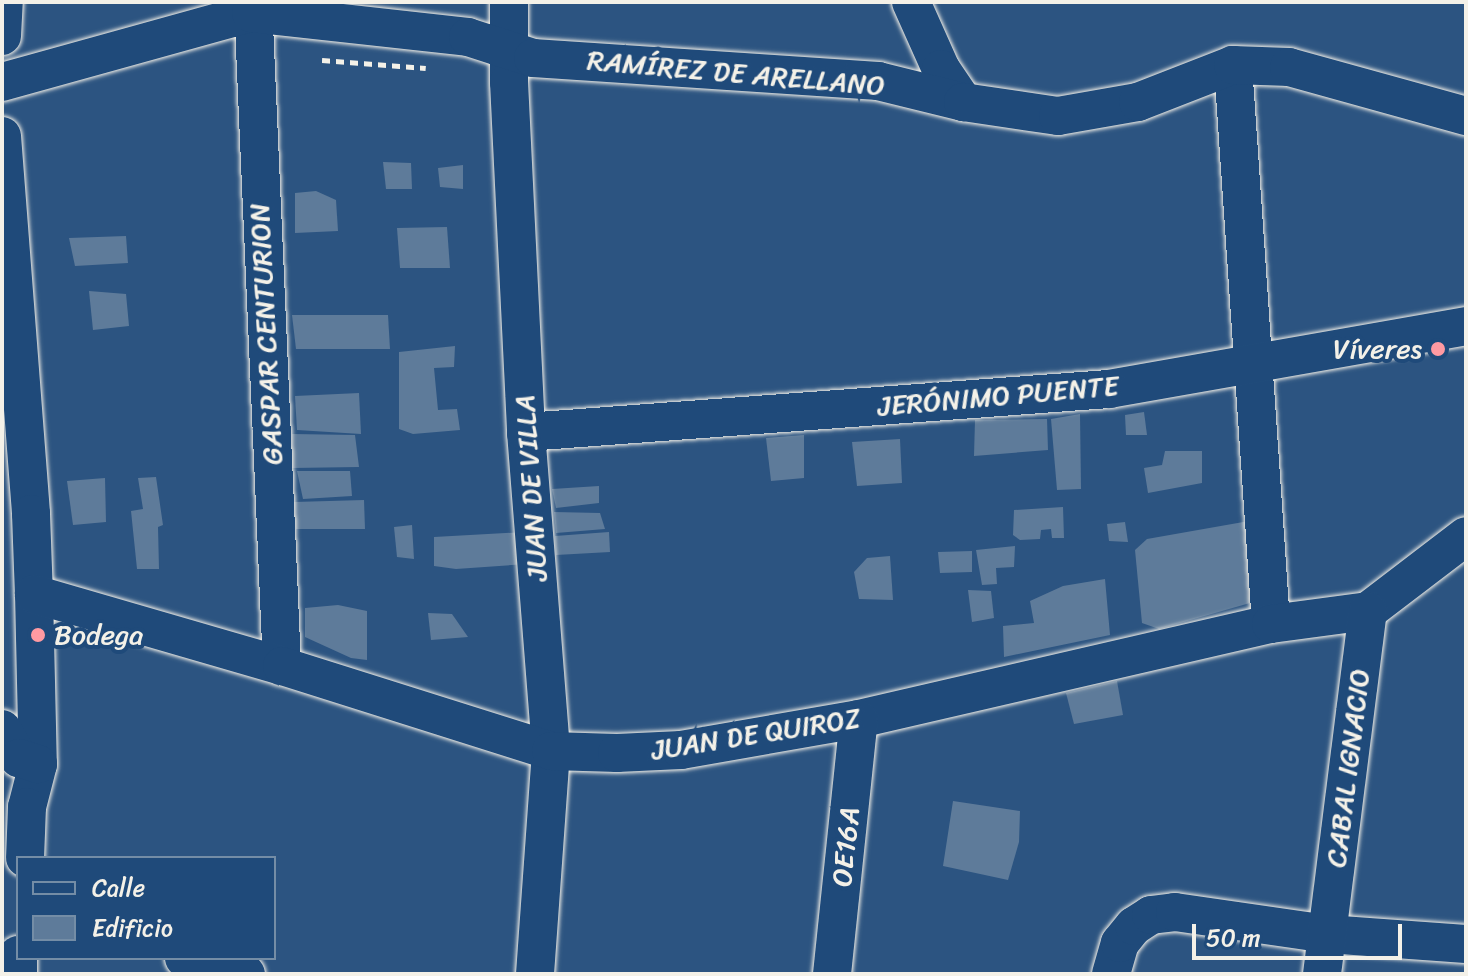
<!DOCTYPE html>
<html>
<head>
<meta charset="utf-8">
<style>
	body { margin:0 }
	#map { position:relative; width:1468px; height:976px; overflow:hidden; background:#2c5481; font-family:Sriracha,sans-serif }
	div>[style] { position:absolute }
	[style*='--x'] { left:calc(var(--x)*1px); top:calc(var(--y)*1px); width:calc(var(--w)*1px); rotate:calc(var(--a)*1deg) }
	.building>* { inset:0; background:#5e7b9a }
	.path>* { height:5px; margin-top:-2.5px; transform-origin:0; background:repeating-linear-gradient(90deg,#f4f1e8 0 8px,transparent 0 14px) }
	.roads { filter:drop-shadow(0 0 2px #f4f1e8) drop-shadow(0 0 2px #f4f1e8) }
	.minor>* { height:38px; margin:-19px; padding:0 19px; transform-origin:19px; border-radius:19px; background:#1f4a7a }
	.dots>* { width:22px; height:22px; translate:-50% -50%; box-sizing:border-box; border:4px solid #1f4a7a; border-radius:50% }
	span { translate:-50% -50%; white-space:nowrap; text-align:center; line-height:1.15; -webkit-text-stroke:8px #1f4a7a; paint-order:stroke }
	.street-label { font-size:28px; color:#f4f1e8 }
	.poi-label { font-size:28px; color:#f4f1e8 }
	.right { translate:-100% -50%; text-align:right }
	.left { translate:0 -50%; text-align:left }
	.frame { position:absolute; inset:0; border:4px solid #f4f1e8; pointer-events:none }
	.legend { position:absolute; left:16px; top:856px; width:260px; height:104px; box-sizing:border-box; background:#1f4a7a; border:2px solid #748da6; margin:0; padding:10px 14px; list-style:none; font-size:24px; color:#f4f1e8 }
	.legend li { display:flex; align-items:center; gap:16px; height:40px }
	.legend b { width:40px; border:2px solid #748da6 }
	.scale { position:absolute; left:1192px; top:924px; width:210px; height:36px; box-sizing:border-box; border:4px solid #f4f1e8; border-top:0; padding-left:10px; font-size:24px; line-height:28px; white-space:nowrap; color:#f4f1e8; -webkit-text-stroke:6px #1f4a7a; paint-order:stroke }
</style>
</head>
<body>
<div id="map">
	<div class="building">
		<div style="clip-path:polygon(383px 162px,411px 163px,412px 189px,386px 189px)"></div>
		<div style="clip-path:polygon(463px 165px,463px 189px,440px 187px,438px 168px)"></div>
		<div style="clip-path:polygon(316px 191px,336px 200px,338px 231px,295px 233px,295px 193px)"></div>
		<div style="clip-path:polygon(447px 227px,450px 268px,400px 268px,397px 228px)"></div>
		<div style="clip-path:polygon(126px 236px,128px 263px,75px 266px,69px 238px)"></div>
		<div style="clip-path:polygon(89px 291px,126px 294px,129px 326px,93px 330px)"></div>
		<div style="clip-path:polygon(292px 315px,388px 315px,390px 349px,296px 349px)"></div>
		<div style="clip-path:polygon(455px 346px,454px 367px,434px 368px,438px 410px,457px 409px,460px 430px,413px 434px,399px 429px,399px 352px)"></div>
		<div style="clip-path:polygon(359px 393px,361px 434px,297px 430px,295px 396px)"></div>
		<div style="clip-path:polygon(1144px 412px,1147px 435px,1126px 435px,1125px 415px)"></div>
		<div style="clip-path:polygon(1080px 414px,1081px 489px,1057px 490px,1051px 419px)"></div>
		<div style="clip-path:polygon(1047px 419px,1048px 450px,974px 456px,975px 420px)"></div>
		<div style="clip-path:polygon(292px 434px,355px 435px,359px 467px,292px 468px)"></div>
		<div style="clip-path:polygon(804px 435px,804px 478px,771px 481px,766px 438px)"></div>
		<div style="clip-path:polygon(900px 439px,902px 483px,857px 486px,852px 442px)"></div>
		<div style="clip-path:polygon(1165px 451px,1202px 451px,1202px 483px,1148px 493px,1144px 468px,1162px 465px)"></div>
		<div style="clip-path:polygon(297px 471px,350px 471px,352px 496px,303px 499px)"></div>
		<div style="clip-path:polygon(156px 477px,163px 525px,158px 527px,159px 569px,137px 569px,131px 511px,143px 509px,138px 478px)"></div>
		<div style="clip-path:polygon(105px 478px,106px 522px,73px 525px,67px 481px)"></div>
		<div style="clip-path:polygon(599px 486px,599px 503px,556px 508px,552px 489px)"></div>
		<div style="clip-path:polygon(364px 500px,365px 529px,296px 529px,294px 502px)"></div>
		<div style="clip-path:polygon(1063px 507px,1064px 538px,1052px 538px,1051px 529px,1041px 530px,1040px 539px,1020px 540px,1013px 535px,1014px 510px)"></div>
		<div style="clip-path:polygon(554px 512px,600px 513px,605px 529px,556px 533px)"></div>
		<div style="clip-path:polygon(1249px 521px,1250px 603px,1159px 629px,1142px 623px,1135px 550px,1147px 539px)"></div>
		<div style="clip-path:polygon(1125px 522px,1128px 542px,1109px 541px,1107px 524px)"></div>
		<div style="clip-path:polygon(412px 525px,414px 559px,397px 557px,394px 527px)"></div>
		<div style="clip-path:polygon(524px 532px,526px 564px,456px 569px,434px 566px,434px 537px)"></div>
		<div style="clip-path:polygon(609px 532px,610px 552px,556px 555px,555px 536px)"></div>
		<div style="clip-path:polygon(1015px 546px,1014px 567px,996px 568px,997px 584px,982px 585px,976px 550px)"></div>
		<div style="clip-path:polygon(972px 551px,972px 572px,940px 573px,938px 552px)"></div>
		<div style="clip-path:polygon(890px 556px,893px 600px,859px 599px,854px 572px,867px 558px)"></div>
		<div style="clip-path:polygon(1105px 579px,1110px 635px,1004px 657px,1003px 626px,1034px 623px,1030px 601px,1063px 586px)"></div>
		<div style="clip-path:polygon(968px 590px,991px 591px,994px 618px,972px 622px)"></div>
		<div style="clip-path:polygon(338px 605px,367px 611px,367px 660px,351px 658px,305px 637px,305px 608px)"></div>
		<div style="clip-path:polygon(428px 613px,452px 614px,468px 637px,431px 640px)"></div>
		<div style="clip-path:polygon(1117px 681px,1123px 715px,1074px 724px,1066px 693px)"></div>
		<div style="clip-path:polygon(953px 801px,1020px 811px,1019px 842px,1008px 880px,943px 866px)"></div>
	</div>
	<div class="path">
		<div style="--x:322;--y:60;--w:104;--a:4.4"></div>
	</div>
	<div class="roads">
		<div class="minor">
			<div style="--x:253;--y:2;--w:665;--a:87.5"></div>
			<div style="--x:509;--y:2;--w:80;--a:90"></div>
			<div style="--x:509;--y:82;--w:350;--a:87.2"></div>
			<div style="--x:526;--y:432;--w:320;--a:85.5"></div>
			<div style="--x:551;--y:751;--w:224;--a:94.1"></div>
			<div style="--x:911;--y:2;--w:73;--a:65.9"></div>
			<div style="--x:941;--y:69;--w:40;--a:56"></div>
			<div style="--x:2;--y:36;--w:34;--a:-87"></div>
			<div style="--x:1233;--y:65;--w:560;--a:86.11"></div>
			<div style="--x:2;--y:82;--w:258;--a:-15.5"></div>
			<div style="--x:251;--y:13;--w:218;--a:6.3"></div>
			<div style="--x:468;--y:37;--w:68;--a:17.9"></div>
			<div style="--x:533;--y:58;--w:346;--a:3.8"></div>
			<div style="--x:878;--y:81;--w:88;--a:13.9"></div>
			<div style="--x:963;--y:102;--w:96;--a:8.4"></div>
			<div style="--x:1058;--y:116;--w:81;--a:-9.9"></div>
			<div style="--x:1138;--y:102;--w:102;--a:-21.3"></div>
			<div style="--x:1233;--y:65;--w:56;--a:2"></div>
			<div style="--x:1289;--y:67;--w:184;--a:15.5"></div>
			<div style="--x:2;--y:136;--w:379;--a:85.6"></div>
			<div style="--x:31;--y:514;--w:80;--a:87.9"></div>
			<div style="--x:34;--y:594;--w:170;--a:88.7"></div>
			<div style="--x:38;--y:764;--w:44;--a:104.3"></div>
			<div style="--x:27;--y:807;--w:51;--a:92.2"></div>
			<div style="--x:526;--y:432;--w:585;--a:-4.22"></div>
			<div style="--x:1109;--y:389;--w:363;--a:-10"></div>
			<div style="--x:34;--y:594;--w:258;--a:16.2"></div>
			<div style="--x:282;--y:666;--w:282;--a:17.5"></div>
			<div style="--x:551;--y:751;--w:66;--a:1.7"></div>
			<div style="--x:617;--y:753;--w:64;--a:-2.7"></div>
			<div style="--x:681;--y:750;--w:181;--a:-9.9"></div>
			<div style="--x:859;--y:719;--w:423;--a:-13"></div>
			<div style="--x:1271;--y:624;--w:98;--a:-7.6"></div>
			<div style="--x:1368;--y:611;--w:123;--a:-37.4"></div>
			<div style="--x:2;--y:729;--w:34;--a:60"></div>
			<div style="--x:19;--y:758;--w:20;--a:18"></div>
			<div style="--x:184;--y:958;--w:64;--a:14.5"></div>
			<div style="--x:18;--y:974;--w:19;--a:-90"></div>
			<div style="--x:832;--y:974;--w:256;--a:-84"></div>
			<div style="--x:1111;--y:974;--w:32;--a:-74"></div>
			<div style="--x:1120;--y:943;--w:22;--a:-51"></div>
			<div style="--x:1134;--y:926;--w:20;--a:-33"></div>
			<div style="--x:1151;--y:915;--w:24;--a:-7"></div>
			<div style="--x:1175;--y:912;--w:154;--a:8.2"></div>
			<div style="--x:1327;--y:934;--w:139;--a:4.1"></div>
			<div style="--x:1322;--y:974;--w:366;--a:-82.8"></div>
		</div>
	</div>
	<div class="dots">
		<div style="left:1438px;top:349px;background:#ff9aa2"></div>
		<div style="left:38px;top:635px;background:#ff9aa2"></div>
	</div>
	<div class="street-label">
		<span style="left:736px;top:73px;rotate:5deg">RAMÍREZ DE ARELLANO</span>
		<span style="left:266px;top:334px;rotate:-93deg">GASPAR CENTURION</span>
		<span style="left:998px;top:396px;rotate:-5deg">JERÓNIMO PUENTE</span>
		<span style="left:531px;top:488px;rotate:-94deg">JUAN DE VILLA</span>
		<span style="left:756px;top:734px;rotate:-9deg">JUAN DE QUIROZ</span>
		<span style="left:1348px;top:768px;rotate:-83deg">CABAL IGNACIO</span>
		<span style="left:846px;top:847px;rotate:-84deg">OE16A</span>
	</div>
	<div class="poi-label">
		<span class="right" style="left:1422px;top:349px">Víveres</span>
		<span class="left" style="left:54px;top:635px">Bodega</span>
	</div>
	<div class="frame"></div>
	<ul class="legend">
	<li><b style="height:10px;background:#1f4a7a"></b>Calle</li>
	<li><b style="height:22px;background:#5e7b9a"></b>Edificio</li>
	</ul>
	<div class="scale">50 m</div>
</div>
</body>
</html>
